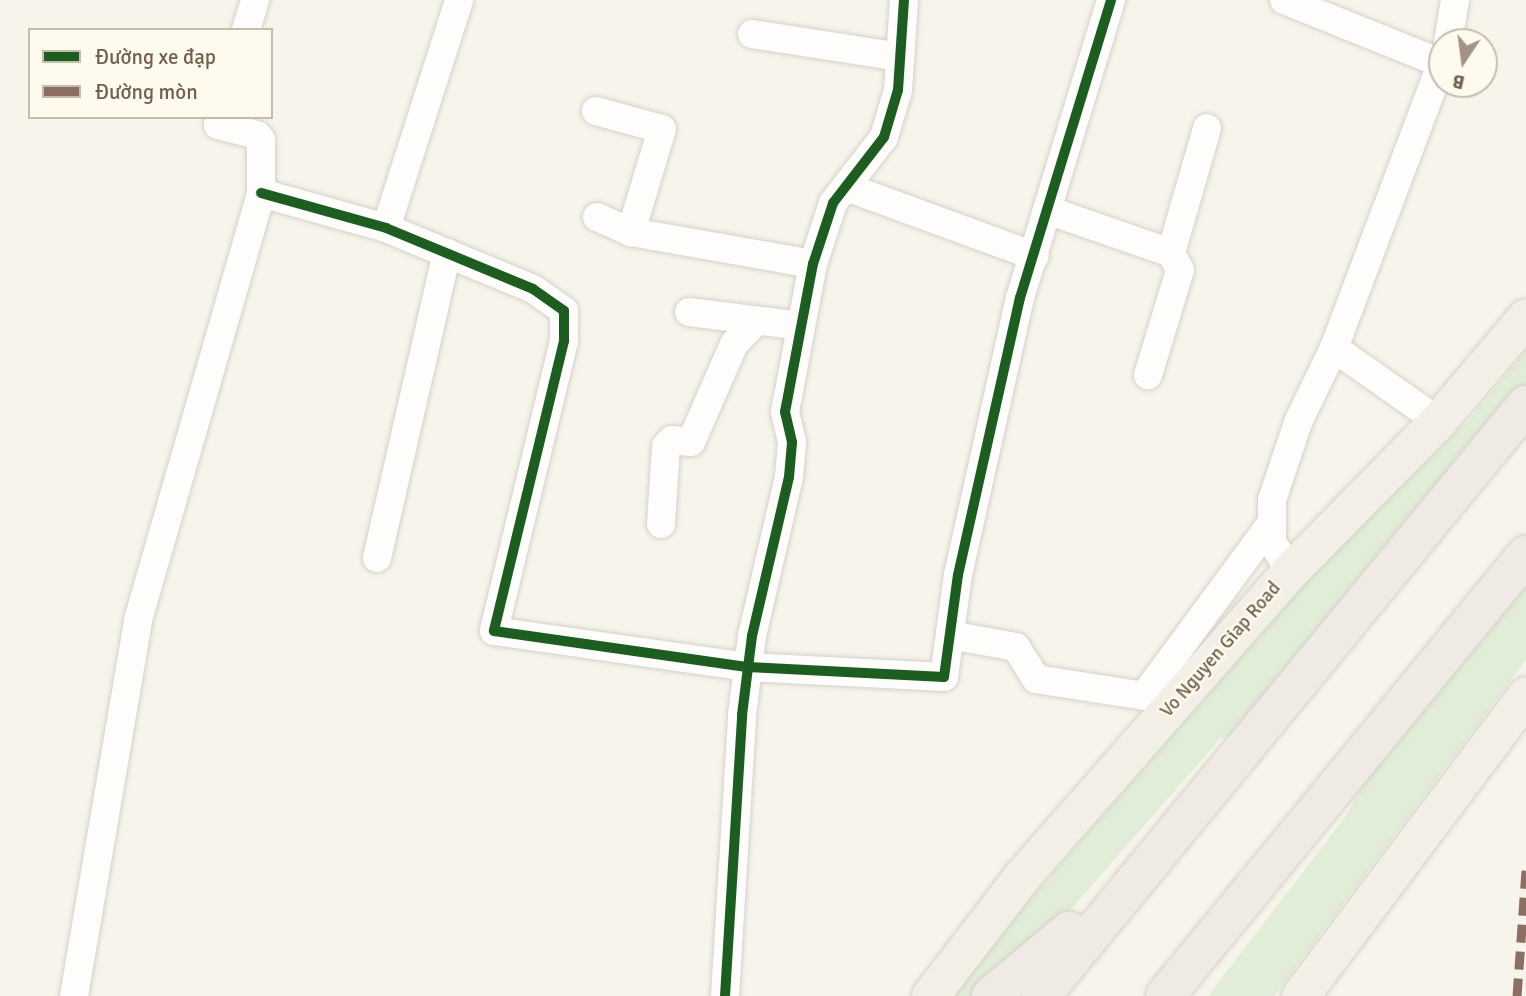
<!DOCTYPE html>
<html>
<head>
<meta charset="utf-8">
<style>
	body { margin:0 }
	#map { position:relative; width:1526px; height:996px; overflow:hidden; background:#f6f4eb; font-family:Signika,sans-serif }
	div>[style] { position:absolute }
	[style*='--x'] { left:calc(var(--x)*1px); top:calc(var(--y)*1px); width:calc(var(--w)*1px); rotate:calc(var(--a)*1deg) }
	.green>* { inset:0; background:#e1edd7 }
	.roads { filter:drop-shadow(0 0 2px #d5d1ca) drop-shadow(0 0 2px #d5d1ca) }
	.minor>* { height:28px; margin:-14px; padding:0 14px; transform-origin:14px; border-radius:14px; background:#fefdfc }
	.major>* { height:37px; margin:-18.5px; padding:0 18.5px; transform-origin:18.5px; border-radius:18.5px; background:#f2efe6 }
	.highway>* { height:38px; margin:-19px; padding:0 19px; transform-origin:19px; border-radius:19px; background:#f0eae5 }
	.quiet>* { height:9px; margin-top:-4.5px; transform-origin:0; background:repeating-linear-gradient(90deg,#8d6e63 0 18px,transparent 0 27px) }
	.cycleway>* { height:10px; margin:-5px; padding:0 5px; transform-origin:5px; border-radius:5px; background:#1b5e20 }
	span { translate:-50% -50%; white-space:nowrap; text-align:center; line-height:1.15; -webkit-text-stroke:5px #fefaed; paint-order:stroke }
	.street-label { font-size:19px; color:#73604d }
	.legend { position:absolute; left:28px; top:28px; width:245px; height:91px; box-sizing:border-box; background:#fefaed; border:2px solid #c6bcad; margin:0; padding:9px 12px; list-style:none; font-size:21px; color:#73604d }
	.legend li { display:flex; align-items:center; gap:14px; height:35px }
	.legend b { width:35px; border:2px solid #c6bcad }
	.north { position:absolute; left:1428px; top:28px; width:70px; height:70px; box-sizing:border-box; background:#fefaed; border:2px solid #c6bcad; border-radius:50%; rotate:193deg; font-size:19px; font-weight:700; line-height:28px; text-align:center; color:#73604d }
	.north::after { content:''; display:block; margin:auto; width:24px; height:32px; background:#a19484; clip-path:polygon(50% 0,100% 100%,50% 72%,0 100%) }
</style>
</head>
<body>
<div id="map">
	<div class="green">
		<div style="clip-path:polygon(1526px 350px,1526px 386px,1245px 730px,1220px 739px,1052px 931px,972px 996px,957px 996px,953px 988px,1315px 570px,1467px 422px)"></div>
		<div style="clip-path:polygon(1526px 572px,1526px 660px,1274px 996px,1208px 996px,1345px 817px,1389px 739px)"></div>
	</div>
	<div class="roads">
		<div class="minor">
			<div style="--x:1284;--y:0;--w:169;--a:21.9"></div>
			<div style="--x:246;--y:30;--w:31;--a:-73"></div>
			<div style="--x:752;--y:34;--w:150;--a:8.8"></div>
			<div style="--x:1448;--y:42;--w:43;--a:-80.5"></div>
			<div style="--x:596;--y:111;--w:68;--a:15.3"></div>
			<div style="--x:662;--y:129;--w:108;--a:106.8"></div>
			<div style="--x:846;--y:187;--w:201;--a:20.1"></div>
			<div style="--x:261;--y:193;--w:130;--a:15.6"></div>
			<div style="--x:386;--y:228;--w:159;--a:22.5"></div>
			<div style="--x:533;--y:289;--w:38;--a:35"></div>
			<div style="--x:564;--y:311;--w:30;--a:90"></div>
			<div style="--x:564;--y:341;--w:298;--a:103.6"></div>
			<div style="--x:494;--y:631;--w:257;--a:8.1"></div>
			<div style="--x:748;--y:667;--w:196;--a:2.9"></div>
			<div style="--x:944;--y:677;--w:103;--a:-82.2"></div>
			<div style="--x:958;--y:575;--w:284;--a:-77.4"></div>
			<div style="--x:1020;--y:298;--w:312;--a:-73"></div>
			<div style="--x:1047;--y:210;--w:131;--a:19.1"></div>
			<div style="--x:1171;--y:253;--w:19;--a:62"></div>
			<div style="--x:1180;--y:270;--w:110;--a:106.9"></div>
			<div style="--x:597;--y:217;--w:37;--a:24"></div>
			<div style="--x:631;--y:232;--w:185;--a:10"></div>
			<div style="--x:386;--y:228;--w:239;--a:-72.2"></div>
			<div style="--x:1171;--y:253;--w:130;--a:-73.9"></div>
			<div style="--x:689;--y:312;--w:113;--a:7.1"></div>
			<div style="--x:1334;--y:348;--w:127;--a:35.1"></div>
			<div style="--x:661;--y:524;--w:78;--a:-86.3"></div>
			<div style="--x:666;--y:446;--w:8;--a:-45"></div>
			<div style="--x:672;--y:440;--w:19;--a:6"></div>
			<div style="--x:691;--y:442;--w:107;--a:-66.3"></div>
			<div style="--x:734;--y:344;--w:32;--a:-46"></div>
			<div style="--x:377;--y:558;--w:313;--a:-77.1"></div>
			<div style="--x:1290;--y:571;--w:34;--a:-122"></div>
			<div style="--x:1272;--y:542;--w:42;--a:-90"></div>
			<div style="--x:1272;--y:500;--w:84;--a:-71.4"></div>
			<div style="--x:1299;--y:420;--w:80;--a:-64.1"></div>
			<div style="--x:1334;--y:348;--w:306;--a:-69.3"></div>
			<div style="--x:950;--y:635;--w:67;--a:10.3"></div>
			<div style="--x:1016;--y:647;--w:38;--a:58"></div>
			<div style="--x:1036;--y:679;--w:109;--a:8.9"></div>
			<div style="--x:1144;--y:696;--w:212;--a:-53.6"></div>
			<div style="--x:74;--y:996;--w:381;--a:-80.3"></div>
			<div style="--x:138;--y:620;--w:444;--a:-73.9"></div>
			<div style="--x:261;--y:193;--w:53;--a:-90"></div>
			<div style="--x:261;--y:140;--w:6;--a:-129"></div>
			<div style="--x:257;--y:135;--w:40;--a:-165.6"></div>
			<div style="--x:218;--y:125;--w:8;--a:-76"></div>
			<div style="--x:725;--y:996;--w:282;--a:-86.5"></div>
			<div style="--x:742;--y:715;--w:80;--a:-82.8"></div>
			<div style="--x:752;--y:636;--w:163;--a:-76.9"></div>
			<div style="--x:789;--y:477;--w:35;--a:-85"></div>
			<div style="--x:792;--y:442;--w:31;--a:-103"></div>
			<div style="--x:785;--y:412;--w:151;--a:-79.3"></div>
			<div style="--x:813;--y:264;--w:64;--a:-71.8"></div>
			<div style="--x:833;--y:203;--w:83;--a:-52.3"></div>
			<div style="--x:884;--y:137;--w:49;--a:-73.4"></div>
			<div style="--x:898;--y:90;--w:90;--a:-86.2"></div>
		</div>
		<div class="major">
			<div style="--x:930;--y:996;--w:151;--a:-52.5"></div>
			<div style="--x:1022;--y:876;--w:406;--a:-48.7"></div>
			<div style="--x:1290;--y:571;--w:211;--a:-45.4"></div>
			<div style="--x:1438;--y:421;--w:136;--a:-49.8"></div>
			<div style="--x:1300;--y:996;--w:376;--a:-53.1"></div>
		</div>
		<div class="highway">
			<div style="--x:991;--y:996;--w:102;--a:-39.8"></div>
			<div style="--x:1041;--y:996;--w:765;--a:-50.63"></div>
			<div style="--x:1165;--y:996;--w:570;--a:-50.7"></div>
		</div>
	</div>
	<div class="quiet">
		<div style="--x:1517;--y:996;--w:126;--a:-85.9"></div>
	</div>
	<div class="cycleway">
		<div style="--x:261;--y:193;--w:130;--a:15.6"></div>
		<div style="--x:386;--y:228;--w:159;--a:22.5"></div>
		<div style="--x:533;--y:289;--w:38;--a:35"></div>
		<div style="--x:564;--y:311;--w:30;--a:90"></div>
		<div style="--x:564;--y:341;--w:298;--a:103.6"></div>
		<div style="--x:494;--y:631;--w:257;--a:8.1"></div>
		<div style="--x:748;--y:667;--w:196;--a:2.9"></div>
		<div style="--x:944;--y:677;--w:103;--a:-82.2"></div>
		<div style="--x:958;--y:575;--w:284;--a:-77.4"></div>
		<div style="--x:1020;--y:298;--w:312;--a:-73"></div>
		<div style="--x:725;--y:996;--w:282;--a:-86.5"></div>
		<div style="--x:742;--y:715;--w:80;--a:-82.8"></div>
		<div style="--x:752;--y:636;--w:163;--a:-76.9"></div>
		<div style="--x:789;--y:477;--w:35;--a:-85"></div>
		<div style="--x:792;--y:442;--w:31;--a:-103"></div>
		<div style="--x:785;--y:412;--w:151;--a:-79.3"></div>
		<div style="--x:813;--y:264;--w:64;--a:-71.8"></div>
		<div style="--x:833;--y:203;--w:83;--a:-52.3"></div>
		<div style="--x:884;--y:137;--w:49;--a:-73.4"></div>
		<div style="--x:898;--y:90;--w:90;--a:-86.2"></div>
	</div>
	<div class="street-label">
		<span style="left:1221px;top:650px;rotate:-49deg">Vo Nguyen Giap Road</span>
	</div>
	<ul class="legend">
	<li><b style="height:9px;background:#1b5e20"></b>Đường xe đạp</li>
	<li><b style="height:9px;background:#8d6e63"></b>Đường mòn</li>
	</ul>
	<div class="north">B</div>
</div>
</body>
</html>
